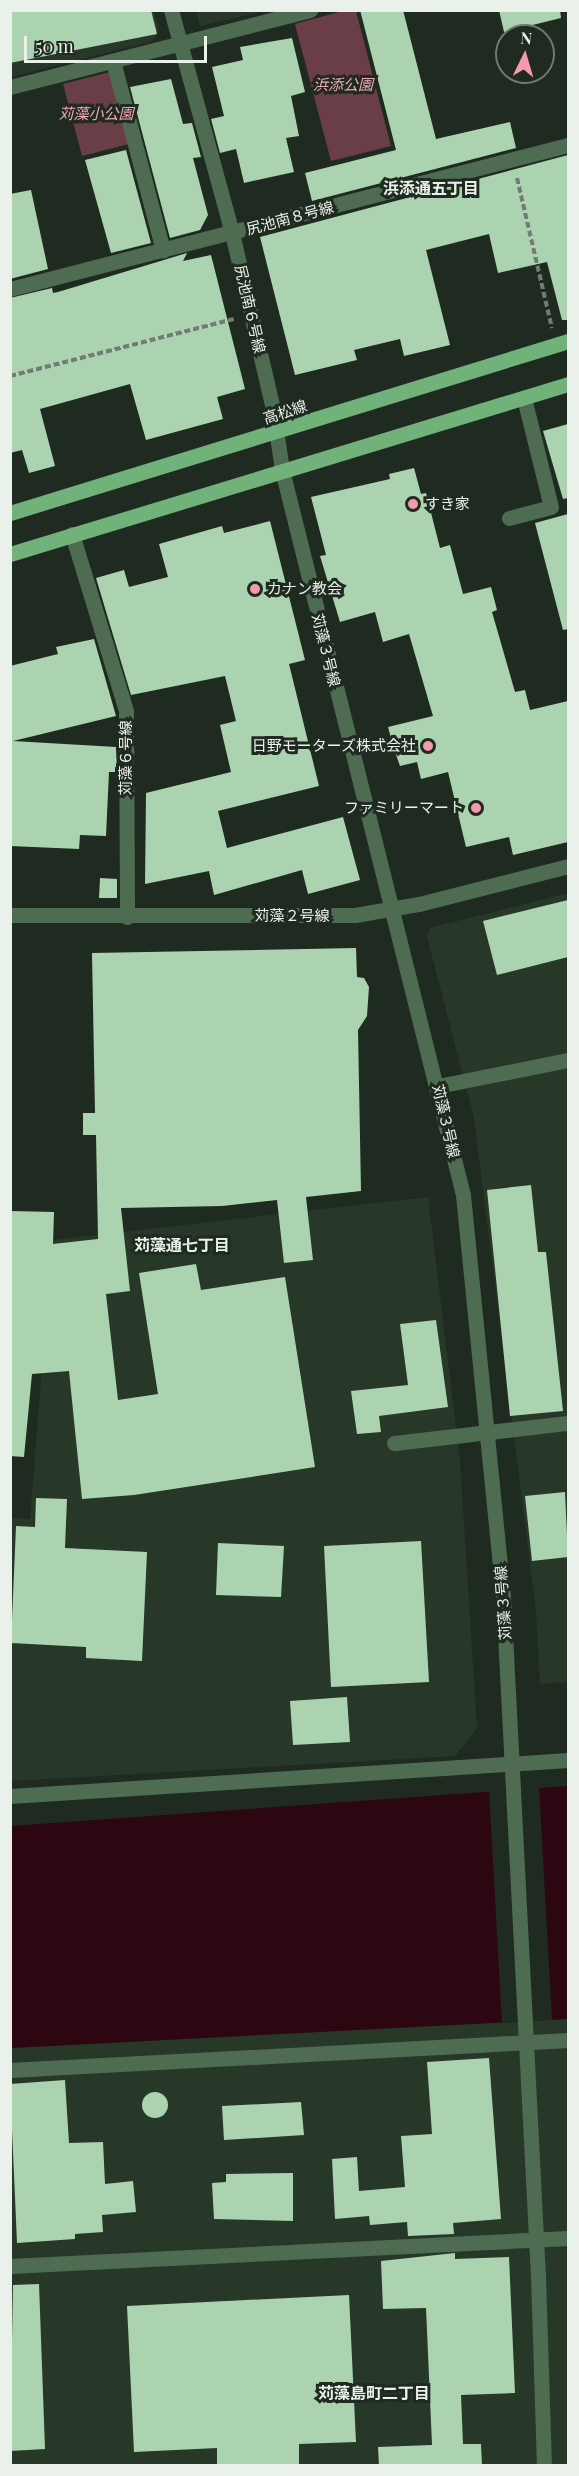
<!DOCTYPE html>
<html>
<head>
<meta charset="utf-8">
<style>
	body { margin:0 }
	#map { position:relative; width:579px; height:2476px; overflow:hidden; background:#1f2b20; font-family:"Playfair Display","Noto Sans JP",serif }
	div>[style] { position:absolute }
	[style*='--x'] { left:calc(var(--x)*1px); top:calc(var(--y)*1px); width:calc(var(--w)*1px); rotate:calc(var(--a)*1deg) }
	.built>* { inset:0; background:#273829 }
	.green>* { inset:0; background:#693e47 }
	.water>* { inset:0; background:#2c0610 }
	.pier>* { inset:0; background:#1f2b20 }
	.building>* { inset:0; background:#acd3b0 }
	.round { border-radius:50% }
	.path>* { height:4px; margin-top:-2px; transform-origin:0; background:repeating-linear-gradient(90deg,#717c72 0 6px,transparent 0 9px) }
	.minor>* { height:15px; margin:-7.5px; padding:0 7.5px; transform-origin:7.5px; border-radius:7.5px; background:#4e6c51 }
	.major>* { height:15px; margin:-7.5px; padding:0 7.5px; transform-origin:7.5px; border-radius:7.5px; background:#70b27a }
	.dots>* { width:16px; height:16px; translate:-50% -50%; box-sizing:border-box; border:3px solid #1f2b20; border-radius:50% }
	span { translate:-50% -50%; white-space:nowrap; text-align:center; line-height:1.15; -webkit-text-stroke:6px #1f2b20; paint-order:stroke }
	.park-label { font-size:15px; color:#f4a6b4; font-style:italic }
	.street-label { font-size:15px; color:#e9f1ea }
	.poi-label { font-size:15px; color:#e9f1ea }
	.left { translate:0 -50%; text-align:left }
	.right { translate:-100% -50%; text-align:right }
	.neighbourhood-label { font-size:16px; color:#e9f1ea; font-weight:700 }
	.frame { position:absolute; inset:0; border:12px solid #e9f1ea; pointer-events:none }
	.north { position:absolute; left:495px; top:24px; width:60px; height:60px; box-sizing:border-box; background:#1f2b20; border:2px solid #707a71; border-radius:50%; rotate:5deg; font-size:16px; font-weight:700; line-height:24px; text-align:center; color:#e9f1ea }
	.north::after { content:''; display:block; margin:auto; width:21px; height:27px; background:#f39aab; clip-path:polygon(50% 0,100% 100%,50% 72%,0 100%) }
	.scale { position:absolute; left:24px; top:36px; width:183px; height:27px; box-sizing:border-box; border:3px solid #e9f1ea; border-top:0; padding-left:8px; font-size:18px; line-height:21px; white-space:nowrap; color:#e9f1ea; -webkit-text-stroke:4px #1f2b20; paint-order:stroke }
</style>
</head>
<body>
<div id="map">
	<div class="built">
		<div style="clip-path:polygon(11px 11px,154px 11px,159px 30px,153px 41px,11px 77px)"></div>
		<div style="clip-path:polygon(196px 11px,196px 10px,264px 11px,200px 26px)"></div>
		<div style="clip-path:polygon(568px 893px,568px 1682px,540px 1684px,536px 1611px,474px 1118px,427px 937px,430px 928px)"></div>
		<div style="clip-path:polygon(428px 1197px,460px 1461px,477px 1728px,455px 1756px,11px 1781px,11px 1530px,12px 1518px,30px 1519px,52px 1240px)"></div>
		<div style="clip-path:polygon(568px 2019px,568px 2465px,11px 2466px,11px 2048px)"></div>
	</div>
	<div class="green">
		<div style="clip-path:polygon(346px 10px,356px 11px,391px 146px,331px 161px,295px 24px)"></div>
		<div style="clip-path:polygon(110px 72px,129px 144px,82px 156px,63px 84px)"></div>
	</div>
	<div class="water">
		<div style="clip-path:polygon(568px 1786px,568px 2019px,11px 2048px,11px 1826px)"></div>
	</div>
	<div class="pier">
		<div style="clip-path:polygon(539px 1787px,552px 2020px,502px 2023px,489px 1790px)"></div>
	</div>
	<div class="building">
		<div style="clip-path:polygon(10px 10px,151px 10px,157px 34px,10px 63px)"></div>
		<div style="clip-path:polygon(360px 10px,403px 10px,436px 139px,510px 122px,516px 148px,312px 201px,305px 173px,396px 150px)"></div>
		<div style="clip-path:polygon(499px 10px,560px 10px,561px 18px,504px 32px)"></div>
		<div style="clip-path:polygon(292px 38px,305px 92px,291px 96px,299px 136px,286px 138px,294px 172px,244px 183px,236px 149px,220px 153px,211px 119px,224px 116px,212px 67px,243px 60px,240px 47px)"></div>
		<div style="clip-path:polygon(171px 79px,183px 124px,192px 123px,201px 157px,193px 158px,208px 215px,200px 230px,170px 238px,130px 87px)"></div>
		<div style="clip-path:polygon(126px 150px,151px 243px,111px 253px,85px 160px)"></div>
		<div style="clip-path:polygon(568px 155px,568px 320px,562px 320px,547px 262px,498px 273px,489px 234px,426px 250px,450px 345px,404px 356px,400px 339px,354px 350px,357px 360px,295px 375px,260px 237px)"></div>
		<div style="clip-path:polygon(31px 190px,48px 269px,10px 279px,10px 194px)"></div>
		<div style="clip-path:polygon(187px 253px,183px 261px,211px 255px,245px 389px,217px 397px,223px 419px,146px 440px,130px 384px,40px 409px,55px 466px,29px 473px,22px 450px,10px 453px,10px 298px,52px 288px,53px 293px,58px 292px)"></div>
		<div style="clip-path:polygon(568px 424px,568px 498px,563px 499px,543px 431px)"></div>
		<div style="clip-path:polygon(414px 468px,421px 494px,426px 493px,440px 548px,450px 545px,463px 594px,491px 587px,497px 610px,492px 612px,515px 692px,525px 690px,530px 710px,568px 701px,568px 842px,513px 855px,509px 837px,466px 847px,448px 772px,421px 779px,417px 762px,400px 766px,394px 749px,388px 727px,433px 716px,409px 634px,383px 642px,375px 612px,340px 622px,320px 556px,326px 555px,311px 497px,390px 479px,389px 474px)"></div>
		<div style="clip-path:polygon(568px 514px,568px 629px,563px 630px,535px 523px)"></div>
		<div style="clip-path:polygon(270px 521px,305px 660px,289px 664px,319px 786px,218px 811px,227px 848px,343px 817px,360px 880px,308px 894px,302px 870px,214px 895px,209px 871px,145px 884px,146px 793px,231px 772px,220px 725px,236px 721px,225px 676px,131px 695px,96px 578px,124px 570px,129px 587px,168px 577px,159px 544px,222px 526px,224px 533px)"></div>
		<div style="clip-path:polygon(94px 639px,116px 716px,13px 741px,116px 747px,117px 772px,109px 772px,106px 836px,80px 835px,79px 849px,10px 846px,10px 666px,58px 654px,56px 647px)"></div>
		<div style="clip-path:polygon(100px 878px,117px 879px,117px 898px,99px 898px)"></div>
		<div style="clip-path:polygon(568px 900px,568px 957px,497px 975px,483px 921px)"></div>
		<div style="clip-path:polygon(356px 948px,357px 977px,364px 978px,369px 987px,367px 1016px,358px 1030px,361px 1191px,306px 1197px,313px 1260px,284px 1263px,277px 1200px,222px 1206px,121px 1208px,130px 1291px,106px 1294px,118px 1400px,158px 1394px,139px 1273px,196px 1264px,201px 1290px,285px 1277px,315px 1467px,134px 1495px,82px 1499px,69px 1371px,32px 1374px,24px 1457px,10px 1456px,10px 1211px,54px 1212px,53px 1244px,98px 1239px,96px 1135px,83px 1135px,83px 1113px,95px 1113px,92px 953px)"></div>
		<div style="clip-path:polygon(531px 1185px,538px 1252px,546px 1252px,563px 1411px,510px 1416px,487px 1190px)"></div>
		<div style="clip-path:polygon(436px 1320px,448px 1407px,379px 1416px,381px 1432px,357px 1434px,351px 1391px,408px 1385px,400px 1324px)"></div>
		<div style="clip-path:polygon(565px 1492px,568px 1557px,532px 1561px,525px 1496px)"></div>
		<div style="clip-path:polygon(36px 1498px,67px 1499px,65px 1548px,147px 1552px,142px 1661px,86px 1658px,86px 1647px,11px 1643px,16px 1526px,35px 1527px)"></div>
		<div style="clip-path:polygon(421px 1541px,429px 1682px,331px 1687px,324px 1546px)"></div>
		<div style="clip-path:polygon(218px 1543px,284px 1546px,281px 1597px,216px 1595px)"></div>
		<div style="clip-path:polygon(347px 1697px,350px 1742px,293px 1745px,290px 1701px)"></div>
		<div style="clip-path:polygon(489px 2058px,501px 2219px,453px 2223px,454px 2234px,408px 2236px,407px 2222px,370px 2225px,369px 2216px,335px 2219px,332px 2159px,357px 2157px,359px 2191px,405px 2187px,401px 2136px,432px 2134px,427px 2062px)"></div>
		<div style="clip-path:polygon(65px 2080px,69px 2143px,103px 2142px,105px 2184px,133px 2181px,136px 2212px,102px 2215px,103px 2232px,75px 2234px,75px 2239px,17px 2243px,10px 2084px)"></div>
		<div class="round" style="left:142px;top:2092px;width:26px;height:26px"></div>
		<div style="clip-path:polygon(301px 2102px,304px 2135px,224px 2140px,222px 2106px)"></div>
		<div style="clip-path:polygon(293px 2173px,293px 2221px,214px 2219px,212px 2183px,226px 2182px,226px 2174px)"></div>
		<div style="clip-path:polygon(455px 2253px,455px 2259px,509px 2257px,515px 2393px,461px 2395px,463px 2444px,481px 2444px,482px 2466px,379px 2466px,378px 2447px,432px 2445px,426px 2308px,383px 2309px,381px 2261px)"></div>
		<div style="clip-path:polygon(39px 2284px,45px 2449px,10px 2451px,13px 2285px)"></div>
		<div style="clip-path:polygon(349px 2295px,356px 2442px,299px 2444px,299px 2466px,217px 2466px,217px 2448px,134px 2452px,127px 2306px)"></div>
	</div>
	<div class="path">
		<div style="--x:517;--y:178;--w:154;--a:76.9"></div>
		<div style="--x:10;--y:376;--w:231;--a:-14.3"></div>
	</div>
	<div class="minor">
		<div style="--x:171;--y:10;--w:231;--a:74.7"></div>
		<div style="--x:232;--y:233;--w:181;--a:76.9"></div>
		<div style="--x:273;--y:409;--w:62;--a:81.6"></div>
		<div style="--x:282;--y:470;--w:747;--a:75.98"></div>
		<div style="--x:463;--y:1195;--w:402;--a:84.3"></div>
		<div style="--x:503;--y:1595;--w:682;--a:87.06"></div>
		<div style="--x:538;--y:2276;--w:190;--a:88.2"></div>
		<div style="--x:113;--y:61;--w:196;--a:75.2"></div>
		<div style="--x:10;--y:87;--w:310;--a:-14.4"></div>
		<div style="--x:10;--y:289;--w:576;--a:-14.47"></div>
		<div style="--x:509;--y:518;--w:43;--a:-14.7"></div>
		<div style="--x:551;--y:507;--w:112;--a:-103.9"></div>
		<div style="--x:72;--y:534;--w:185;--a:73"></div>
		<div style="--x:126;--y:711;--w:206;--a:89.7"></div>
		<div style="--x:10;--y:915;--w:345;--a:0"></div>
		<div style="--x:355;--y:915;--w:65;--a:-9.8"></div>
		<div style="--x:419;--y:904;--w:154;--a:-14.3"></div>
		<div style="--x:438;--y:1086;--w:133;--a:-11.3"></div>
		<div style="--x:394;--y:1443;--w:175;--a:-6.6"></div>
		<div style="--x:10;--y:1796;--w:559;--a:-3.69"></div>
		<div style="--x:10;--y:2070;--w:559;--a:-3.08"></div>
		<div style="--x:10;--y:2266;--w:559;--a:-2.87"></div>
	</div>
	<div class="major">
		<div style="--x:10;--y:513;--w:584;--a:-17.13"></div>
		<div style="--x:10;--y:554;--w:583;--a:-16.94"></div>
	</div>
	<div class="dots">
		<div style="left:413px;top:504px;background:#f39aab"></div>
		<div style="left:255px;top:589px;background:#f39aab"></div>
		<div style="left:428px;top:746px;background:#f39aab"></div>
		<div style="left:476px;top:808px;background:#f39aab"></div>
	</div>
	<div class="park-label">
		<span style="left:343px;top:85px">浜添公園</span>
		<span style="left:96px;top:114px">苅藻小公園</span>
	</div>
	<div class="street-label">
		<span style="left:290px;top:218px;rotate:-15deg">尻池南８号線</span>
		<span style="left:250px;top:309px;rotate:77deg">尻池南６号線</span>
		<span style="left:285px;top:412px;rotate:-18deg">高松線</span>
		<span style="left:326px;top:650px;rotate:76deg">苅藻３号線</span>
		<span style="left:126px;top:758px;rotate:-90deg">苅藻６号線</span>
		<span style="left:292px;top:916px">苅藻２号線</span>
		<span style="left:446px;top:1121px;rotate:77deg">苅藻３号線</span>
		<span style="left:503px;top:1603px;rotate:-94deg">苅藻３号線</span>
	</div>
	<div class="poi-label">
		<span class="left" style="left:425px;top:504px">すき家</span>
		<span class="left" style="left:267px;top:589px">カナン教会</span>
		<span class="right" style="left:416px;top:746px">日野モーターズ株式会社</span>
		<span class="right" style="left:464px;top:808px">ファミリーマート</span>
	</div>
	<div class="neighbourhood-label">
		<span style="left:431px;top:188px">浜添通五丁目</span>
		<span style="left:182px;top:1245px">苅藻通七丁目</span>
		<span style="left:374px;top:2393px">苅藻島町二丁目</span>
	</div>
	<div class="frame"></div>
	<div class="north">N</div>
	<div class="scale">50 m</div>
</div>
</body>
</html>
